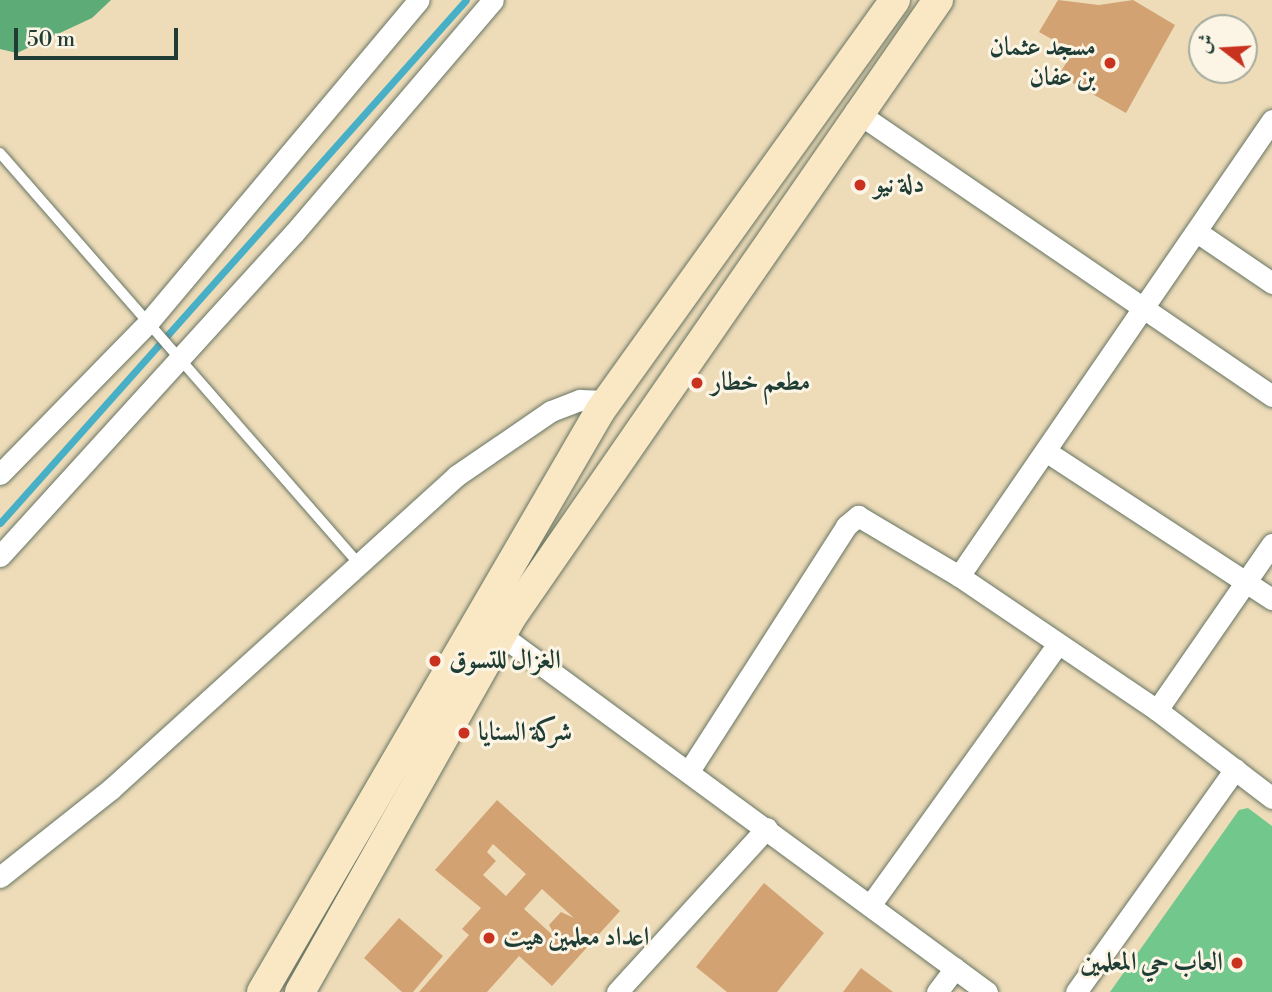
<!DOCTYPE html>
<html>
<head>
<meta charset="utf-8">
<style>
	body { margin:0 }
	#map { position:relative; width:1272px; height:992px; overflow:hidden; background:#eedcb9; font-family:"Libre Bodoni",Amiri,serif }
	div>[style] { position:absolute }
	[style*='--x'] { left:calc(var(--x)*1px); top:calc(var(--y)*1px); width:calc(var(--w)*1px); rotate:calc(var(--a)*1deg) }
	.green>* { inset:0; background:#72c78c }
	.forest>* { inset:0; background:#5dac78 }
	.stream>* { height:7px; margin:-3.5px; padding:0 3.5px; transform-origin:3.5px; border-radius:3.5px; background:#47afc6 }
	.building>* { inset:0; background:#d2a273 }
	.roads { filter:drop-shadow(0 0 2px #677563) drop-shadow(0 0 2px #677563) }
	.service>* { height:10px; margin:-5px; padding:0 5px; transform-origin:5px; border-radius:5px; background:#fff }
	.minor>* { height:21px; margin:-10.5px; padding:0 10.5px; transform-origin:10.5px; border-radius:10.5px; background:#fff }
	.secondary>* { height:30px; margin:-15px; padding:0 15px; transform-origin:15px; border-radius:15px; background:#fae7c3 }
	.dots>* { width:19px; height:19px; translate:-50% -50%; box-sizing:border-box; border:4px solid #fcf5e5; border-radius:50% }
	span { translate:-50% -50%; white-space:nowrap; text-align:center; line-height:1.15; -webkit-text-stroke:6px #fcf5e5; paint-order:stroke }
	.poi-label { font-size:26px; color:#1f3d34; font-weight:700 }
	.right { translate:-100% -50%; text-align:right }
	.left { translate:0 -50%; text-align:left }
	.north { position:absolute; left:1188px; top:14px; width:70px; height:70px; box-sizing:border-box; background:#fcf5e5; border:2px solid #a4ab9e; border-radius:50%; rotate:287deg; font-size:19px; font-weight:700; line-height:28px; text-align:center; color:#1f3d34 }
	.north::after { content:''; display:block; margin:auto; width:24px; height:32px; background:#c8321e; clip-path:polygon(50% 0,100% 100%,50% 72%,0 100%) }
	.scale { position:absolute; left:14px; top:28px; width:164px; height:32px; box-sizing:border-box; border:4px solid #1f3d34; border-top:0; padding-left:9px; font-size:21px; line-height:24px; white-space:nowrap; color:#1f3d34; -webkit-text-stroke:5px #fcf5e5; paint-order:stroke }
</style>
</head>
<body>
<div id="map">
	<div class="green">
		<div style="clip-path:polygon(1248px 808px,1272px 826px,1272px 992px,1110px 992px,1239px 810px)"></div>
	</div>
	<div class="forest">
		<div style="clip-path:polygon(0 0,111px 0,92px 18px,17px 53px,0 49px)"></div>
	</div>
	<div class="stream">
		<div style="--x:0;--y:523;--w:700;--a:-48.3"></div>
	</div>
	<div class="building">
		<div style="clip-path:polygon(1058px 0,1099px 5px,1133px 0,1175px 25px,1126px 113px,1059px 75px,1073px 51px,1039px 32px)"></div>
		<div style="clip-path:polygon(evenodd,497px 800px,620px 911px,552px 986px,519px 956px,487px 992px,419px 992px,469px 935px,462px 929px,481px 908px,435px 870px,497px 800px,493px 844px,526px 874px,506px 896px,483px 875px,496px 861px,487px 852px,493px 844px,497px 800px,542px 889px,574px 918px,561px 912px,549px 925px,557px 939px,524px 909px,542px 889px)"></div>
		<div style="clip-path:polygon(764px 883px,824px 933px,777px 992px,727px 992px,696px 967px)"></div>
		<div style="clip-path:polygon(399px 918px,443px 956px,413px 992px,402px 992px,364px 958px)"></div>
		<div style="clip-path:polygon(861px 968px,893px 992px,843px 992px)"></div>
	</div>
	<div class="roads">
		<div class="service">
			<div style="--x:0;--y:153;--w:546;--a:48.86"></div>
		</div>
		<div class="minor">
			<div style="--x:855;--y:111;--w:505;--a:34.35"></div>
			<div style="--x:1197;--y:232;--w:91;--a:34.2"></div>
			<div style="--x:1047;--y:452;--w:269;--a:33.2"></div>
			<div style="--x:0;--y:474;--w:209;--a:-45.6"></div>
			<div style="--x:146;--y:325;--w:424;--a:-50"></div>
			<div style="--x:0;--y:556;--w:437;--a:-47.7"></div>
			<div style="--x:294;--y:233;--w:306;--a:-49.5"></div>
			<div style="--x:959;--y:576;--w:553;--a:-55.53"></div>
			<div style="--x:501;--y:635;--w:603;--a:36.3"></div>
			<div style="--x:1157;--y:710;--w:202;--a:-55.3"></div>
			<div style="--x:689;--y:771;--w:291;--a:-57.3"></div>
			<div style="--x:846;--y:526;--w:16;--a:-40"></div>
			<div style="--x:858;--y:516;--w:117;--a:30.7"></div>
			<div style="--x:959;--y:576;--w:239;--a:34.1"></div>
			<div style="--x:1157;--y:710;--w:145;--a:37.4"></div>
			<div style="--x:0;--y:877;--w:142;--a:-38.4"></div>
			<div style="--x:111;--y:789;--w:466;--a:-42.2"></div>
			<div style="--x:456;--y:476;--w:115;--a:-34.4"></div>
			<div style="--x:551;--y:411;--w:31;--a:-21"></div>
			<div style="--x:580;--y:400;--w:28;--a:2"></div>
			<div style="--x:871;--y:904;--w:319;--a:-54.3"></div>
			<div style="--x:617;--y:992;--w:222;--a:-47.6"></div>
			<div style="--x:937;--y:992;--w:30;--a:-53"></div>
			<div style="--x:1076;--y:992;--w:274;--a:-54.5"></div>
		</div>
		<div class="secondary">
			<div style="--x:262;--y:992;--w:672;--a:-59.81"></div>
			<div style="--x:600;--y:411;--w:506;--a:-54.33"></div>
			<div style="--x:300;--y:992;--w:432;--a:-60.6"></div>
			<div style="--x:512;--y:616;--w:749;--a:-55.33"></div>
		</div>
	</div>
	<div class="dots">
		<div style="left:1110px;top:63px;background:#c8321e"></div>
		<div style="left:860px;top:185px;background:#c8321e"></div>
		<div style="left:697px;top:383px;background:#c8321e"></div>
		<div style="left:435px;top:661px;background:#c8321e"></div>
		<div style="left:464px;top:733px;background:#c8321e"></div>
		<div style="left:489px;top:938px;background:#c8321e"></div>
		<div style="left:1237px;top:963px;background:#c8321e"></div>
	</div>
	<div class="poi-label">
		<span class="right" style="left:1096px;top:63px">مسجد عثمان<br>بن عفان</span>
		<span class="left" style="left:874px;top:185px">دلة نيو</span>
		<span class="left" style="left:711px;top:383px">مطعم خطار</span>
		<span class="left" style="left:449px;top:661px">الغزال للتسوق</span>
		<span class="left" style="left:478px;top:733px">شركة السنايا</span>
		<span class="left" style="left:503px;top:938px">اعداد معلمين هيت</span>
		<span class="right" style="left:1223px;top:963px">العاب حي المعلمين</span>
	</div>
	<div class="north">ش</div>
	<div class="scale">50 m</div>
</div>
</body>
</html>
